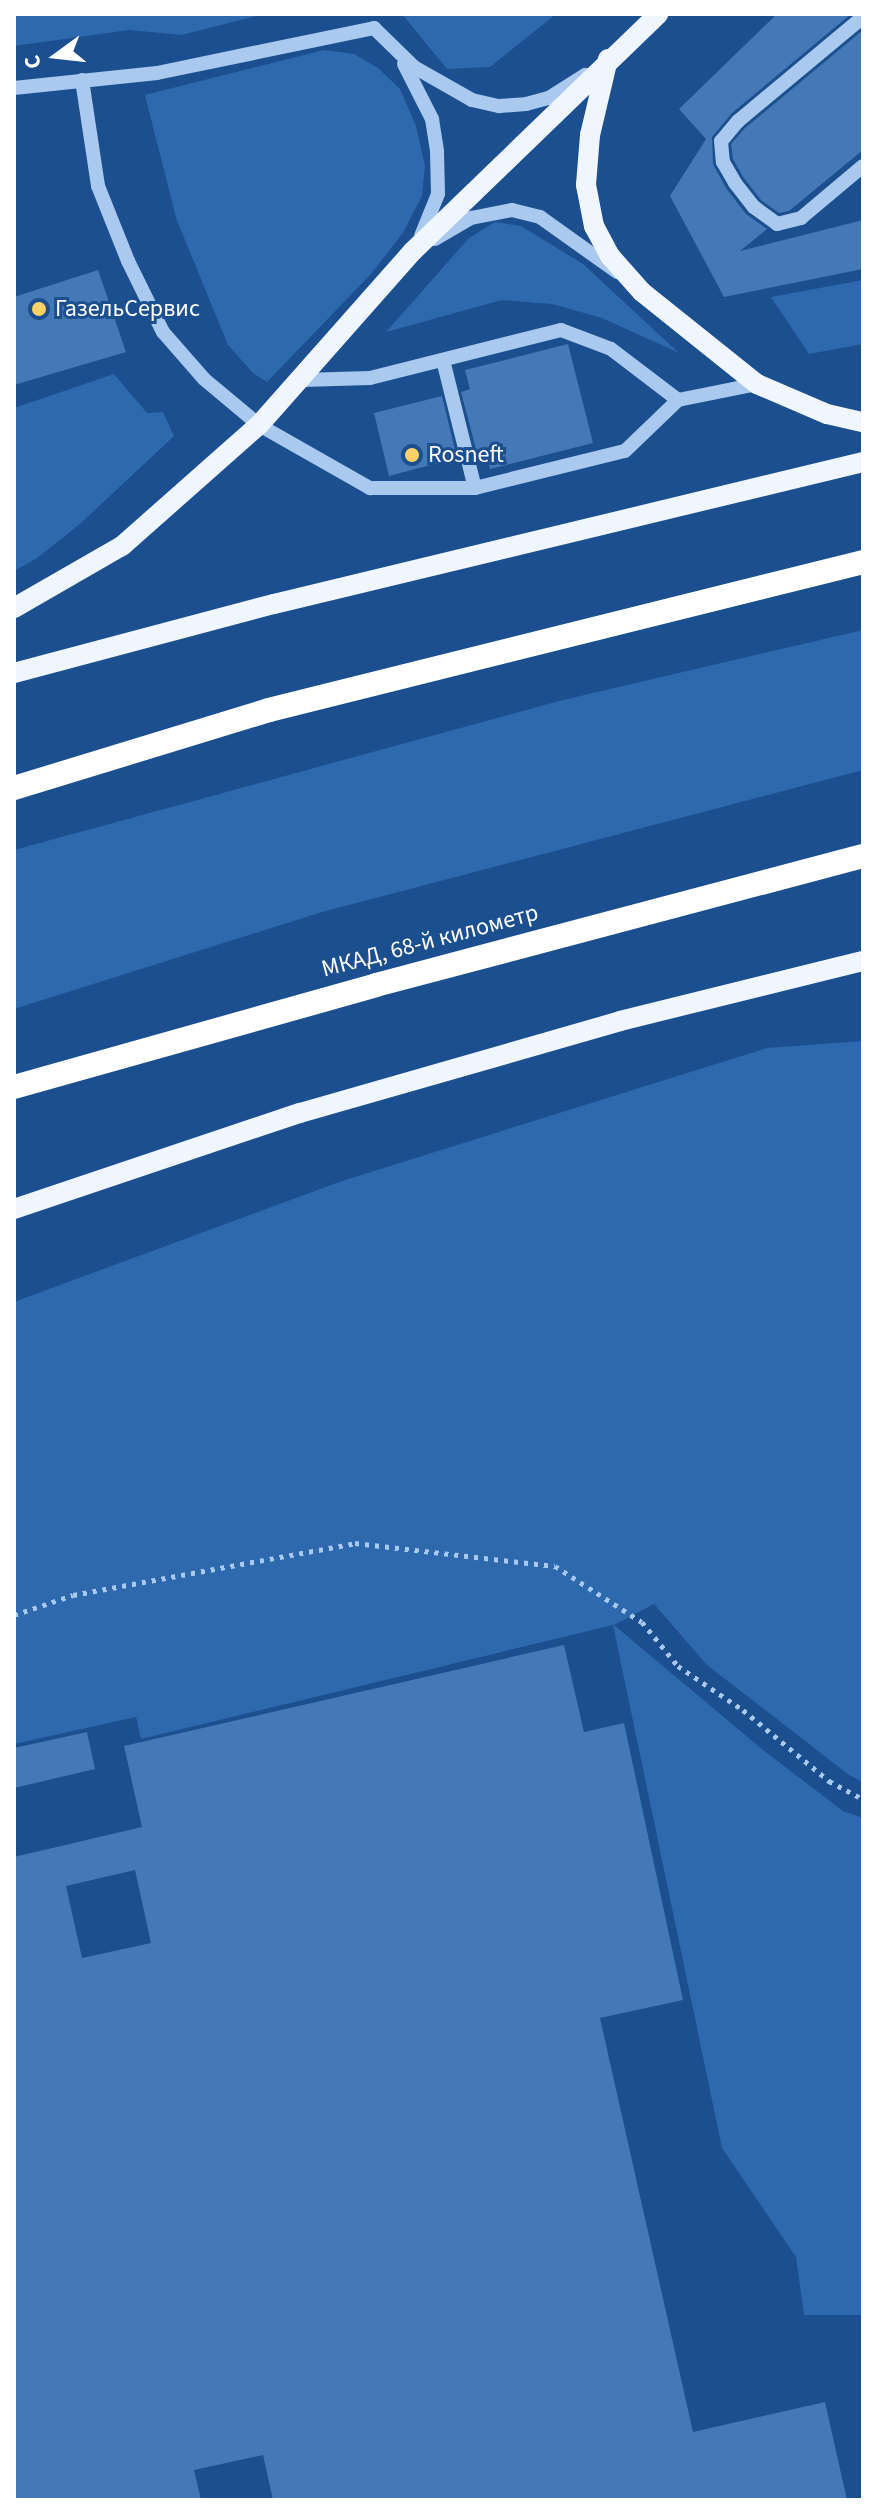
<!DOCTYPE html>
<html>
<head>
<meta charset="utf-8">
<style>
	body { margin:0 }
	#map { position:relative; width:877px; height:2514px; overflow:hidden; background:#1b4f8f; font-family:"Source Sans 3",sans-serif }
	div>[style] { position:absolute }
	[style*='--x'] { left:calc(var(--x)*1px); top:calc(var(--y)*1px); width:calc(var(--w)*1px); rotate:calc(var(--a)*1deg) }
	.green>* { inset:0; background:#2e69ad }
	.building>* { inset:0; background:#4478b7 }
	.path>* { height:5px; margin-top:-2.5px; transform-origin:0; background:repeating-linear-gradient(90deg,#a9c9ee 0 4px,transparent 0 10px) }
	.minor>* { height:14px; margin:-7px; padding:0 7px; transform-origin:7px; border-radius:7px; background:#a9c9ee }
	.major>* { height:20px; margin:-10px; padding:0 10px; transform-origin:10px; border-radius:10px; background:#f0f6ff }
	.highway>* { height:24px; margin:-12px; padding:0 12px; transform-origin:12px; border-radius:12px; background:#fff }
	.dots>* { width:22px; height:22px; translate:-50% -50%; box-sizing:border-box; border:4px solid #1b4f8f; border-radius:50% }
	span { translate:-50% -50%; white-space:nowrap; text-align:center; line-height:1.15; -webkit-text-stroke:6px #1b4f8f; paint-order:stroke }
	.poi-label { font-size:24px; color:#fff }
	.left { translate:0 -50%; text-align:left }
	.street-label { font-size:24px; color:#fff }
	.frame { position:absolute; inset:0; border:16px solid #fff; pointer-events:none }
	.north { position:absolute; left:16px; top:16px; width:80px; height:80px; -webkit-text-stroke:6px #1b4f8f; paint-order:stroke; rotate:255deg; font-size:22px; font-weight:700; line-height:32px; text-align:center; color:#fff }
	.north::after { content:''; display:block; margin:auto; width:28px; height:36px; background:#fff; clip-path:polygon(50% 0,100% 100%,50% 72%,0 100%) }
</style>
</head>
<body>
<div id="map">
	<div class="green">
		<div style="clip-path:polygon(14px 14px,264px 14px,182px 35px,129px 30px,14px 46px)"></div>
		<div style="clip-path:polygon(402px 14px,556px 14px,490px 67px,447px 69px)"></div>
		<div style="clip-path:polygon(324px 50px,354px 54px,378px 68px,400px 89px,416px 126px,425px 166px,422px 196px,403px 233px,371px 274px,267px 382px,253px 373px,228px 345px,176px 218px,145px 95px)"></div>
		<div style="clip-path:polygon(495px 222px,521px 226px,583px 264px,679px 353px,602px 318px,552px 304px,502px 300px,386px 332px,469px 238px)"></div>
		<div style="clip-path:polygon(863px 280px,863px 344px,809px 354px,771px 297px)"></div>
		<div style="clip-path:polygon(114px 374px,147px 413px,163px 412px,174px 436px,80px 524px,37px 558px,14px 571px,14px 408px)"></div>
		<div style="clip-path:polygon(863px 630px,863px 770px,322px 912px,14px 1009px,14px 850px,563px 700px)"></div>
		<div style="clip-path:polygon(863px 1041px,863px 1782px,849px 1775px,707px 1665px,654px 1604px,614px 1625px,763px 1750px,843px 1811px,863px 1818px,863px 2315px,804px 2315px,796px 2257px,722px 2148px,613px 1625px,141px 1739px,136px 1717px,14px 1744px,14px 1302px,339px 1182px,767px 1048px)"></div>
	</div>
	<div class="building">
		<div style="clip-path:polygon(777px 14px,851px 14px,732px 113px,712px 137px,713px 164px,726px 188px,746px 214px,767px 229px,740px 251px,863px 220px,863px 269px,724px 297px,670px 196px,706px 139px,679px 109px)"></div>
		<div style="clip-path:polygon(863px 30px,863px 150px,789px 211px,779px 213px,761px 200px,743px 177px,733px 159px,731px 144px,745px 128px)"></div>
		<div style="clip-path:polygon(98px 270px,126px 352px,14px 385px,14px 297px)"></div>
		<div style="clip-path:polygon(568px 344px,593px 443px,490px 469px,485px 451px,477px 453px,461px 392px,470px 389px,465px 370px)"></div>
		<div style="clip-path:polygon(442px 396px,457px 458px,389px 476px,374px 413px)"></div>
		<div style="clip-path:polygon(evenodd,564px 1645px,584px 1732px,624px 1723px,683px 2000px,600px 2018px,693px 2432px,825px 2402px,847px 2500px,273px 2500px,263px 2455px,194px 2470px,201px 2500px,14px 2500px,14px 1857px,142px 1827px,124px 1746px,564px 1645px,135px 1870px,151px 1943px,82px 1958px,66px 1886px,135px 1870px)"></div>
		<div style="clip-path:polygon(87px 1732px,95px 1769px,14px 1788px,14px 1748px)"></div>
	</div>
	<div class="path">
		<div style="--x:14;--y:1615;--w:62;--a:-18.7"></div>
		<div style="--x:73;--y:1595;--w:287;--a:-10.4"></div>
		<div style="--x:355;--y:1543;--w:201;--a:6.6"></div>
		<div style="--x:555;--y:1566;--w:103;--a:32.8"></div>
		<div style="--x:642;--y:1622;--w:57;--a:50.7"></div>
		<div style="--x:678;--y:1666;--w:78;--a:34.1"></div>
		<div style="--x:743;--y:1710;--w:112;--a:39.5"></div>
		<div style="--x:829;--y:1781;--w:38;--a:28"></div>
	</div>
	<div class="minor">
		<div style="--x:863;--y:17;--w:163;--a:140.2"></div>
		<div style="--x:738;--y:121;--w:26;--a:130"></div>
		<div style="--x:721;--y:141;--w:21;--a:85"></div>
		<div style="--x:723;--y:162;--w:24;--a:60"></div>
		<div style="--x:735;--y:183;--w:31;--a:52"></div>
		<div style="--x:754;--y:207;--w:29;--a:36"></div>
		<div style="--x:777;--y:224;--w:25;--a:-14"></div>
		<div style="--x:801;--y:218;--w:81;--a:-40"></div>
		<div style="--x:374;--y:28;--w:56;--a:44.3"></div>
		<div style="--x:414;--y:67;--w:67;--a:29.6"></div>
		<div style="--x:472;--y:100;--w:28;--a:13"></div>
		<div style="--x:499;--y:106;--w:27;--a:-4"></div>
		<div style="--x:526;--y:104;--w:24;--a:-15"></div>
		<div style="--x:549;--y:98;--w:43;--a:-32.6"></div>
		<div style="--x:404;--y:64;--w:62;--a:63"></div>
		<div style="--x:432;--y:119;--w:33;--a:81"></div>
		<div style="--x:437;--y:152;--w:42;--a:88.6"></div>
		<div style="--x:438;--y:194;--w:45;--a:112"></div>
		<div style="--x:82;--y:80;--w:107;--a:81.4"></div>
		<div style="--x:98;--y:186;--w:81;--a:68.2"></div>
		<div style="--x:128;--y:261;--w:79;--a:63.8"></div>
		<div style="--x:163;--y:332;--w:62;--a:48.9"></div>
		<div style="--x:204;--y:379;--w:72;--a:39.9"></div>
		<div style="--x:259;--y:425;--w:128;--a:29.6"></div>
		<div style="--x:370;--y:488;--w:105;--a:0"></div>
		<div style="--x:475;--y:488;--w:154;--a:-13.9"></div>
		<div style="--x:625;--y:451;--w:74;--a:-43.9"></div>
		<div style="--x:678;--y:400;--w:81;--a:-11.4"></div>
		<div style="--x:14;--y:88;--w:144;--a:-6"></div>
		<div style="--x:157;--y:73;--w:222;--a:-11.7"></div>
		<div style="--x:435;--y:239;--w:42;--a:-30.3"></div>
		<div style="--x:471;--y:218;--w:42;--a:-11"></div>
		<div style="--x:512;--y:210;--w:29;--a:14"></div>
		<div style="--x:540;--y:217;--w:95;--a:35.5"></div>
		<div style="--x:443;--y:360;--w:132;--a:76"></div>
		<div style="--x:302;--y:380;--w:68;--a:-1.7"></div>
		<div style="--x:370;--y:378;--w:197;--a:-14.1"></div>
		<div style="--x:561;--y:330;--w:53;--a:20.8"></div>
		<div style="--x:611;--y:349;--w:84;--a:37.3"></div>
	</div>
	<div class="major">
		<div style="--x:608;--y:59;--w:78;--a:103.3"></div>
		<div style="--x:590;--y:135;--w:50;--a:94.6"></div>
		<div style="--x:586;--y:185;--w:42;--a:79"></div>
		<div style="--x:594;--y:226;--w:34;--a:62"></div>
		<div style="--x:610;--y:256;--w:48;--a:48.4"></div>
		<div style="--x:642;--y:292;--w:147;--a:38.7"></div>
		<div style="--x:757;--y:384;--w:76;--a:23.2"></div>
		<div style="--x:827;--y:414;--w:37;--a:13"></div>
		<div style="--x:14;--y:608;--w:125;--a:-29.9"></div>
		<div style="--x:122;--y:546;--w:183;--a:-41.5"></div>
		<div style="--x:259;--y:425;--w:232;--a:-48.5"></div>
		<div style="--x:413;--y:251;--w:341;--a:-44"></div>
		<div style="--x:14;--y:673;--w:269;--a:-14.9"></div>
		<div style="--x:274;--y:604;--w:606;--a:-13.55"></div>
		<div style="--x:14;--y:1209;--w:302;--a:-18.6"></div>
		<div style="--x:300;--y:1113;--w:333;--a:-16"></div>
		<div style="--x:620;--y:1021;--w:250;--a:-13.9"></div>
	</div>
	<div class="highway">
		<div style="--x:14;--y:788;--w:267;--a:-17"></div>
		<div style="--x:269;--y:710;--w:612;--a:-13.99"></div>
		<div style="--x:14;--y:1087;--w:376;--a:-15.7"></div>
		<div style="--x:376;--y:985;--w:504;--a:-14.84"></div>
	</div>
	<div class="dots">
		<div style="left:39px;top:309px;background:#ffd166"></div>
		<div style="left:412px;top:455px;background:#ffd166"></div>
	</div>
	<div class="poi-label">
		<span class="left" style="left:55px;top:309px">ГазельСервис</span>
		<span class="left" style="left:428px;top:455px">Rosneft</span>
	</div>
	<div class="street-label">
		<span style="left:430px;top:941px;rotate:-15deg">МКАД, 68-й километр</span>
	</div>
	<div class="frame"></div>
	<div class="north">С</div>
</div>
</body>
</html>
